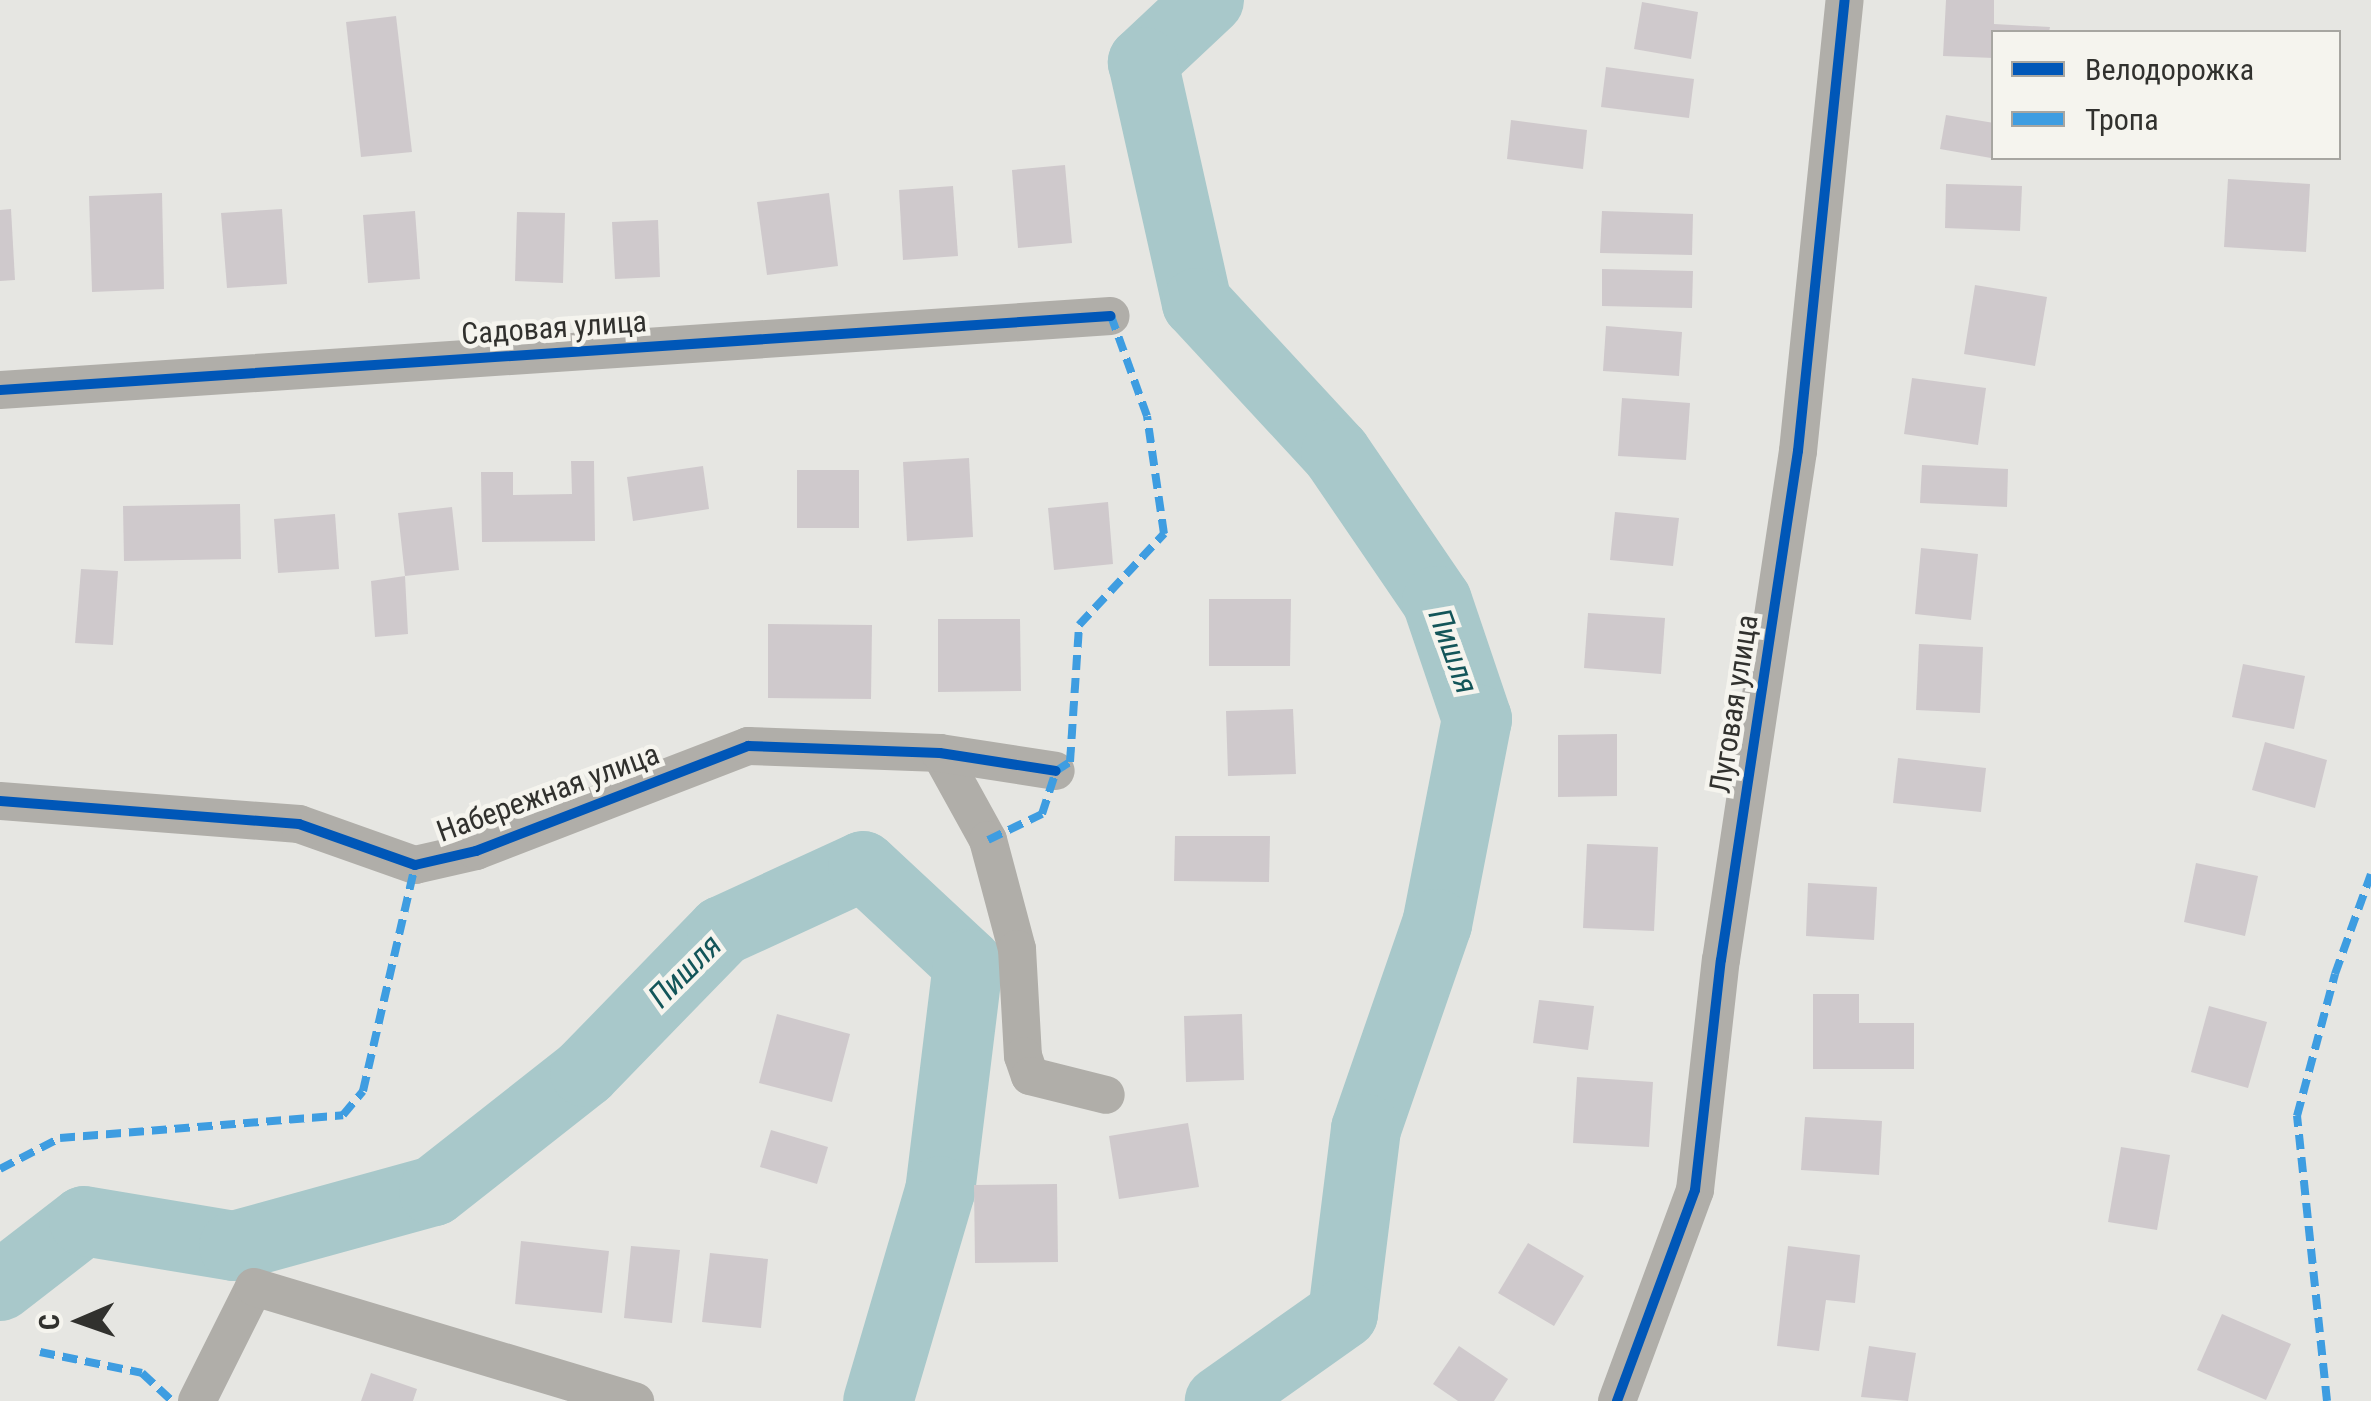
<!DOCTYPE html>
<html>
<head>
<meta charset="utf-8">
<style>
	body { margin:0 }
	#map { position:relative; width:2371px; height:1401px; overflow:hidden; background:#e6e6e2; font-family:"Roboto Condensed",sans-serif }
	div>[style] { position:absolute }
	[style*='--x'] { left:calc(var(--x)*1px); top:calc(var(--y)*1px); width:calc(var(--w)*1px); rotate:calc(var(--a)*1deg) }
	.river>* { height:70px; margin:-35px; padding:0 35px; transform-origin:35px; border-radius:35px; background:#a8c8ca }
	.building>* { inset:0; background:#cfc9cc }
	.minor>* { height:38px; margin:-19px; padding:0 19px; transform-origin:19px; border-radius:19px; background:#b0aea9 }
	.quiet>* { height:8px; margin-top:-4px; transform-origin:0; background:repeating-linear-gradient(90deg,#3e9de1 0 15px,transparent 0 23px) }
	.cycleway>* { height:10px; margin:-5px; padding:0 5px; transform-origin:5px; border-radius:5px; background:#0057b8 }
	span { translate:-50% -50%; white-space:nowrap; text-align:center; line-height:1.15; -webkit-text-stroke:9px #f5f4ee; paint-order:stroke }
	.street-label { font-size:30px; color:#31312e }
	.water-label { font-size:32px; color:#135559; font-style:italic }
	.legend { position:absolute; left:1991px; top:30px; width:350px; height:130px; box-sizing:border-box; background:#f5f4ee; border:2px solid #a7a6a1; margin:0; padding:12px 18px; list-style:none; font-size:30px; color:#31312e }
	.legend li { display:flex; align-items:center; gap:20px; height:50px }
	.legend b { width:50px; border:2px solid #a7a6a1 }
	.north { position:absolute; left:30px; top:1271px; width:100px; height:100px; -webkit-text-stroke:8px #f5f4ee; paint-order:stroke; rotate:268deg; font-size:28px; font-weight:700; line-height:40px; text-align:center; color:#31312e }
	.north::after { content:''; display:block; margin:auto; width:35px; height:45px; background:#31312e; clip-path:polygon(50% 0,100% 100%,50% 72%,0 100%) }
</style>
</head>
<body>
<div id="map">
	<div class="river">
		<div style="--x:1209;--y:0;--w:91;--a:136.8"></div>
		<div style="--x:1143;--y:62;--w:247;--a:77.4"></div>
		<div style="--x:1197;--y:303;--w:205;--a:47.2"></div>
		<div style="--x:1336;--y:453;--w:179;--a:55.7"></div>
		<div style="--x:1437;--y:601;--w:125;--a:71.3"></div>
		<div style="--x:1477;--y:719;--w:209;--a:101"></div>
		<div style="--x:1437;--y:924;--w:217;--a:109.1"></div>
		<div style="--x:1366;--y:1129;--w:186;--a:97.1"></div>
		<div style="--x:1343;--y:1314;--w:151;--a:144.7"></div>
		<div style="--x:0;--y:1286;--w:106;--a:-37.7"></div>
		<div style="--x:84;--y:1221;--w:152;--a:9.5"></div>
		<div style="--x:234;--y:1246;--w:207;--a:-15.4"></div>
		<div style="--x:434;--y:1191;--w:192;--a:-38.2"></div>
		<div style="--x:585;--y:1072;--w:197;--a:-45.8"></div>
		<div style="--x:722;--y:931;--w:155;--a:-24.7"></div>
		<div style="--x:863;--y:866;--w:144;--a:43"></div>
		<div style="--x:968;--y:964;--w:229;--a:97"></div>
		<div style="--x:940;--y:1191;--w:219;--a:106.4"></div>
	</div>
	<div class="building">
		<div style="clip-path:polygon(1946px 0,1994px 0,1994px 24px,2050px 27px,2049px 32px,1994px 32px,1994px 58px,1943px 56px)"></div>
		<div style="clip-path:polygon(1642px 2px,1698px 12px,1691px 59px,1634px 49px)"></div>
		<div style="clip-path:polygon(396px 16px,412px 152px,361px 157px,346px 22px)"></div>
		<div style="clip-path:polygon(1606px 67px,1694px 79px,1689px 118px,1601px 107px)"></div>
		<div style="clip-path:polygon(1946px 115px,1994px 123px,1991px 158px,1940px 149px)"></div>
		<div style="clip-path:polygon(1511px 120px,1587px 130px,1583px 169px,1507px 159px)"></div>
		<div style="clip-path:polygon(1065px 165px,1072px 243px,1018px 248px,1012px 170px)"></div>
		<div style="clip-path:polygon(2228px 179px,2310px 184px,2306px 252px,2224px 247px)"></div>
		<div style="clip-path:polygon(1946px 184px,2022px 186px,2020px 231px,1945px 228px)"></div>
		<div style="clip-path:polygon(953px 186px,958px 256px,903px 260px,899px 190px)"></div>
		<div style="clip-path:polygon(162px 193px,164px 289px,92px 292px,89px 196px)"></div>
		<div style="clip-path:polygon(829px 193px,838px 266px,767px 275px,757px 202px)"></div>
		<div style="clip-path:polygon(11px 209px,15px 280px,0 281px,0 210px)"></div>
		<div style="clip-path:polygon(282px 209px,287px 284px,227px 288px,221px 213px)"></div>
		<div style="clip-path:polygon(415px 211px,420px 279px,368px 283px,363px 215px)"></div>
		<div style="clip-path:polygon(1602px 211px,1693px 214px,1692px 255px,1600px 253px)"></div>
		<div style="clip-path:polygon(517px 212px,565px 213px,563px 283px,515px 281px)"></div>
		<div style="clip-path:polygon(658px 220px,660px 277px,615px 279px,612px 222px)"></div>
		<div style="clip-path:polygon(1602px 269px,1693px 271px,1692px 308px,1602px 306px)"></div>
		<div style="clip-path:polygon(1975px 285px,2047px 297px,2035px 366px,1964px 354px)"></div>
		<div style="clip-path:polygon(1606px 326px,1682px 332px,1679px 376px,1603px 371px)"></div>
		<div style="clip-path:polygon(1912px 378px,1986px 388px,1978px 445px,1904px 434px)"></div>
		<div style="clip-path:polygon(1622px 398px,1690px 403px,1686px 460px,1618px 456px)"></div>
		<div style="clip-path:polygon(969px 458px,973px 537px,907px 541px,903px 462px)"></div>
		<div style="clip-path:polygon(571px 461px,594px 461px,595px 541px,482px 542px,481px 472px,513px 472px,513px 495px,572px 494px)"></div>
		<div style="clip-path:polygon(1922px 465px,2008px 469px,2007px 507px,1920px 503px)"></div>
		<div style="clip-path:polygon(703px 466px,709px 509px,633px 521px,627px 477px)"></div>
		<div style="clip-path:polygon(797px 470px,859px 470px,859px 528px,797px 528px)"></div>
		<div style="clip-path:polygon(1108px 502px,1113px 564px,1054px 570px,1048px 508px)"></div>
		<div style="clip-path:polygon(240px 504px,241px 559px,124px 561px,123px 506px)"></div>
		<div style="clip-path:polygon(452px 507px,459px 570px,405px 576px,408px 634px,375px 637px,371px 581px,405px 576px,398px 513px)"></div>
		<div style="clip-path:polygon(1615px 512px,1679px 518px,1673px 566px,1610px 560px)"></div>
		<div style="clip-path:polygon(335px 514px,339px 569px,278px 573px,274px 519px)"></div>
		<div style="clip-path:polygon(1921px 548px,1978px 554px,1971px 620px,1915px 614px)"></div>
		<div style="clip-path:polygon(81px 569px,118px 571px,113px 645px,75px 643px)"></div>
		<div style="clip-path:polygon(1209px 599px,1291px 599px,1290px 666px,1209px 666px)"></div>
		<div style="clip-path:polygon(1588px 613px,1665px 618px,1661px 674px,1584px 668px)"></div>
		<div style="clip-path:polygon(938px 619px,1020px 619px,1021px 691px,938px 692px)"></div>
		<div style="clip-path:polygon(768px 624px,872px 625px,871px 699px,768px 698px)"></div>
		<div style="clip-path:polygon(1919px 644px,1983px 647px,1980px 713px,1916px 710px)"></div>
		<div style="clip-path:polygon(2243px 664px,2305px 676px,2294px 729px,2232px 717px)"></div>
		<div style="clip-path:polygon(1293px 709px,1296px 774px,1228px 776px,1226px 711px)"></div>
		<div style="clip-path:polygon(1617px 734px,1617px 796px,1558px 797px,1558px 735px)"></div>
		<div style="clip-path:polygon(2265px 742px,2327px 760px,2315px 808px,2252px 790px)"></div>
		<div style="clip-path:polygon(1898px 758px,1986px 768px,1981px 812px,1893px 803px)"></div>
		<div style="clip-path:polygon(1175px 836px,1270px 836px,1269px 882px,1174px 881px)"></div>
		<div style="clip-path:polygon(1587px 844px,1658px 847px,1654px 931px,1583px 928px)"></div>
		<div style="clip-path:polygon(2196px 863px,2258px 876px,2245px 936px,2184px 922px)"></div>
		<div style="clip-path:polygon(1808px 883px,1877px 887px,1874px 940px,1806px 936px)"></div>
		<div style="clip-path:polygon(1813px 994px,1859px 994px,1859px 1023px,1914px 1023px,1914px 1069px,1813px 1069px)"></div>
		<div style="clip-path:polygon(1539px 1000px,1594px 1006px,1588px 1050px,1533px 1043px)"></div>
		<div style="clip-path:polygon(2209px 1006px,2267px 1022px,2248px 1088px,2191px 1072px)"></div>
		<div style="clip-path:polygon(777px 1014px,850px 1034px,832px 1102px,759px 1083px)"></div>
		<div style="clip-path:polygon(1242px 1014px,1244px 1080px,1186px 1082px,1184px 1016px)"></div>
		<div style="clip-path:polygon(1577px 1077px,1653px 1082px,1649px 1147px,1573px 1143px)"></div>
		<div style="clip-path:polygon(1805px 1117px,1882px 1121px,1879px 1175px,1801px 1170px)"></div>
		<div style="clip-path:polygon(1188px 1123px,1199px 1187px,1119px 1199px,1109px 1136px)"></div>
		<div style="clip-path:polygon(771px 1130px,828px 1147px,817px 1184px,760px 1167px)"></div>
		<div style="clip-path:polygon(2121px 1147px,2170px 1155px,2157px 1230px,2108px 1222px)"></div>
		<div style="clip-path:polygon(1057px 1184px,1058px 1262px,975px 1263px,974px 1185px)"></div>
		<div style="clip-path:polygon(521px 1241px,609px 1251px,602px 1313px,515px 1304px)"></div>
		<div style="clip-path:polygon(1528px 1243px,1584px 1276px,1554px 1326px,1498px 1293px)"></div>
		<div style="clip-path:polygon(631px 1246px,680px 1250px,672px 1323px,624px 1318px)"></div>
		<div style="clip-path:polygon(1788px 1246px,1860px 1255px,1855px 1303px,1826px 1300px,1819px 1351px,1777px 1346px)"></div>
		<div style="clip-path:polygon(710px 1253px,768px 1259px,761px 1328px,702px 1322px)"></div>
		<div style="clip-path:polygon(2222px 1314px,2291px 1344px,2266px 1400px,2197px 1370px)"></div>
		<div style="clip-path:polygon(1459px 1346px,1508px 1379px,1494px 1401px,1458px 1401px,1433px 1384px)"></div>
		<div style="clip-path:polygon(1869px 1346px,1916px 1353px,1908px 1401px,1861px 1397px)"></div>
		<div style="clip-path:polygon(371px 1373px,417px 1389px,413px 1401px,361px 1401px)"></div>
	</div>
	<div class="minor">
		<div style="--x:0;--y:390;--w:1113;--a:-3.81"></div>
		<div style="--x:940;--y:753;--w:99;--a:61.1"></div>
		<div style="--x:988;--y:840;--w:113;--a:75.1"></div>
		<div style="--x:1017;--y:949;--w:107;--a:86.8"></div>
		<div style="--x:1023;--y:1056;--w:21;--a:71"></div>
		<div style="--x:1030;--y:1076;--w:78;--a:14"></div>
		<div style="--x:0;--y:801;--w:300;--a:4.4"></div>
		<div style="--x:299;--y:824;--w:123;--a:19.5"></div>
		<div style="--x:415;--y:865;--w:63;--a:-12.9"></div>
		<div style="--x:476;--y:851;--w:292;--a:-21.1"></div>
		<div style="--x:748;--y:746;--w:192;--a:2.1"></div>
		<div style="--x:940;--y:753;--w:117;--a:8.8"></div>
		<div style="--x:197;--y:1401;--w:127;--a:-63.4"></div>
		<div style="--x:254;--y:1287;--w:398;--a:16.7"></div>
		<div style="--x:1617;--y:1401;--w:225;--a:-69.7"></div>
		<div style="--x:1695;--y:1190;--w:231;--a:-83.6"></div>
		<div style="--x:1721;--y:960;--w:515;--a:-81.4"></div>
		<div style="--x:1798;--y:451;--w:453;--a:-84.1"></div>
	</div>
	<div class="quiet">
		<div style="--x:988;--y:840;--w:60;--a:-25.7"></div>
		<div style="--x:1042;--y:814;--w:45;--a:-72"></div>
		<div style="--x:1056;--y:771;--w:17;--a:-33"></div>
		<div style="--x:1070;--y:762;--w:137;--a:-86.2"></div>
		<div style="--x:1079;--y:625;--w:125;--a:-47"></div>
		<div style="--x:1164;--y:534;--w:119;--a:-98.2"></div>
		<div style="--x:1147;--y:416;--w:106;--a:-109.8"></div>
		<div style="--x:0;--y:1169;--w:68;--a:-27.3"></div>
		<div style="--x:60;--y:1138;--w:284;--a:-4.6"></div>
		<div style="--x:343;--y:1115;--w:31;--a:-50"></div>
		<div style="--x:363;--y:1091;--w:232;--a:-77"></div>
		<div style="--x:40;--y:1352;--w:104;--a:11.6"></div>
		<div style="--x:142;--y:1373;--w:41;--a:43"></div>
		<div style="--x:2327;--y:1401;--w:287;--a:-96"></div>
		<div style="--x:2297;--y:1116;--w:147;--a:-75"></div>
		<div style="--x:2335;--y:974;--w:106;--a:-70.2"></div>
	</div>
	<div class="cycleway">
		<div style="--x:0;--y:390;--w:1113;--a:-3.81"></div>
		<div style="--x:0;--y:801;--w:300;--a:4.4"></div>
		<div style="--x:299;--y:824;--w:123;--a:19.5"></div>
		<div style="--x:415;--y:865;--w:63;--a:-12.9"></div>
		<div style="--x:476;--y:851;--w:292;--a:-21.1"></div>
		<div style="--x:748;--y:746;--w:192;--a:2.1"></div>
		<div style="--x:940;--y:753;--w:117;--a:8.8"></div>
		<div style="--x:1617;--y:1401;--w:225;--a:-69.7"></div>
		<div style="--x:1695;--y:1190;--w:231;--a:-83.6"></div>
		<div style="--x:1721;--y:960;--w:515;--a:-81.4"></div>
		<div style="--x:1798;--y:451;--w:453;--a:-84.1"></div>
	</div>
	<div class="street-label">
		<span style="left:554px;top:328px;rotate:-4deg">Садовая улица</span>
		<span style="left:1734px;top:704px;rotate:-81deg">Луговая улица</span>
		<span style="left:548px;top:793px;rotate:-20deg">Набережная улица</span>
	</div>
	<div class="water-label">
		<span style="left:1453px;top:651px;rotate:70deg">Пишля</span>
		<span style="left:685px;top:971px;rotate:-45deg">Пишля</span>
	</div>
	<ul class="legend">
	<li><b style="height:12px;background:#0057b8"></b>Велодорожка</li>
	<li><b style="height:12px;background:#3e9de1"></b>Тропа</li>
	</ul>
	<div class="north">С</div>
</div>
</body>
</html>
